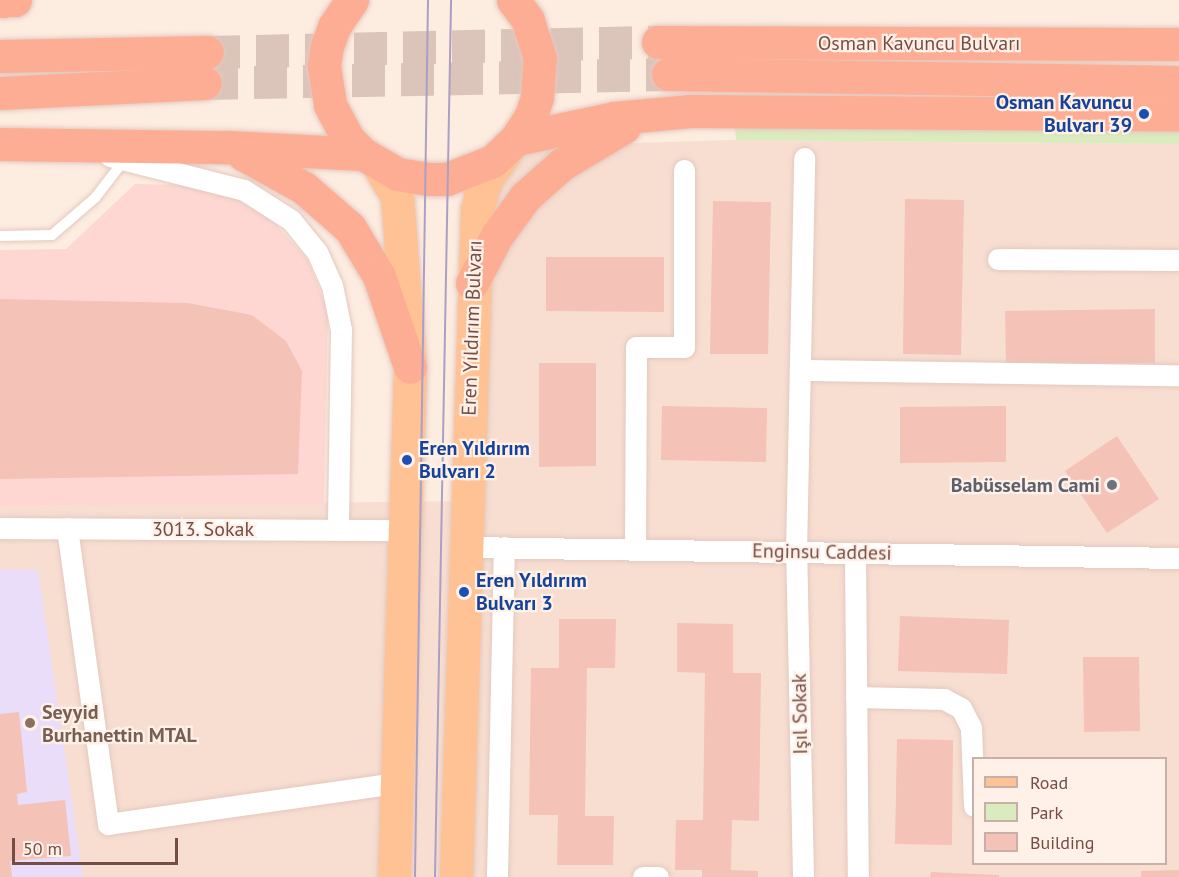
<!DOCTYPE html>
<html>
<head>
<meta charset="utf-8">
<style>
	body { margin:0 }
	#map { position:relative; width:1179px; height:877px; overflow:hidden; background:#fdece0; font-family:"PT Sans",sans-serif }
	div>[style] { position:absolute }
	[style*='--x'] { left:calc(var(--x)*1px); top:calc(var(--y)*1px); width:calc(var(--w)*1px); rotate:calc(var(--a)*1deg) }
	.residential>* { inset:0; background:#f7ded1 }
	.commercial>* { inset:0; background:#fed7d3 }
	.education>* { inset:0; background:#e9ddf9 }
	.green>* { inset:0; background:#daebbe }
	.building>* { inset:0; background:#f4c2b6 }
	.trunk-tunnel>* { height:33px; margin-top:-16.5px; transform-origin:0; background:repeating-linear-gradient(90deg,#dbc4ba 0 33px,transparent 0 49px) }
	.roads { filter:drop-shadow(0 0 2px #e4c8be) drop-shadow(0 0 2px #e4c8be) }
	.service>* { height:10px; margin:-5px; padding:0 5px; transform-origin:5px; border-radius:5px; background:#fff }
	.minor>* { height:21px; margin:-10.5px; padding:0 10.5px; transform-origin:10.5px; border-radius:10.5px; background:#fff }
	.primary>* { height:33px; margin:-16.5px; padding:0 16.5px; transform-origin:16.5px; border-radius:16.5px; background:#ffc295 }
	.trunk>* { height:33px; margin:-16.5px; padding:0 16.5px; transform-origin:16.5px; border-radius:16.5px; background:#fdad94 }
	.tram>* { height:1.5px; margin:-0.75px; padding:0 0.75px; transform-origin:0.75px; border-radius:0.75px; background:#ac9fc6 }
	.dots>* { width:16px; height:16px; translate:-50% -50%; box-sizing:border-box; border:3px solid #fff1e7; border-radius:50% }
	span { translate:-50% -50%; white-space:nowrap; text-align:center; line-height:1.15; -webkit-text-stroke:4.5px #fff1e7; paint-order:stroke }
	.street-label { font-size:20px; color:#754d46 }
	.transit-label { font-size:20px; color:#164399; font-weight:700 }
	.right { translate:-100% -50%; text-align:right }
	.left { translate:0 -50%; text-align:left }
	.worship-label { font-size:20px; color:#5b616d; font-weight:700 }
	.education-label { font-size:20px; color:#785e54; font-weight:700 }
	.legend { position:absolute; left:972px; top:757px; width:195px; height:108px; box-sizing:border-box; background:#fff1e7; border:2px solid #c8afa7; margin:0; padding:8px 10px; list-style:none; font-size:18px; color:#754d46 }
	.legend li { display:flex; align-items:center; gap:12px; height:30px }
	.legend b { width:30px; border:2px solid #c8afa7 }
	.scale { position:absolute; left:12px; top:838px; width:166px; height:27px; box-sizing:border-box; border:3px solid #754d46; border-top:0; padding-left:8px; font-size:18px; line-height:21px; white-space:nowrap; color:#754d46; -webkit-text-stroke:4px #fff1e7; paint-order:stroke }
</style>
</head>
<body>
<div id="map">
	<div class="residential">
		<div style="clip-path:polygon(evenodd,736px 140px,1179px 144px,1179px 877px,0 877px,0 506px,478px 501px,490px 147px,736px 140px,974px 758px,1166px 758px,1166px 864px,974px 864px,974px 758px)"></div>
	</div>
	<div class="commercial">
		<div style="clip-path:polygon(135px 184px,183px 185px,235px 198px,269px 217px,307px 259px,328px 310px,324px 503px,0 506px,0 250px,66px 249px)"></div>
	</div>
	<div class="education">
		<div style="clip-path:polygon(0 569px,38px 570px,83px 877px,0 877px)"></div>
	</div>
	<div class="green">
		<div style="clip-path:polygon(735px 125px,1179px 132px,1179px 144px,736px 140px)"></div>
	</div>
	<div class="building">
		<div style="clip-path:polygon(905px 199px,964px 200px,961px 355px,903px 354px)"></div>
		<div style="clip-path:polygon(713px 201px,771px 202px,768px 354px,710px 354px)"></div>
		<div style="clip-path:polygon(546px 257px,664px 257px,664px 312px,546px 311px)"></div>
		<div style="clip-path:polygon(0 299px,187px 303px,252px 315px,286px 341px,302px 371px,298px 474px,0 479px)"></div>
		<div style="clip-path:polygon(1155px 309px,1155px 363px,1006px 365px,1005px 311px)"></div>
		<div style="clip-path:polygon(539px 363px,596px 363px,596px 466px,539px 467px)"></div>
		<div style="clip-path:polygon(662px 406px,767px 408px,766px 462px,661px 460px)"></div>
		<div style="clip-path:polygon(1006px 406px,1006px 462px,900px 463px,900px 407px)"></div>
		<div style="clip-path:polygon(1117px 436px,1159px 499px,1107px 533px,1065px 471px)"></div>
		<div style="clip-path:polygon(900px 616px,1009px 620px,1007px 674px,898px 671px)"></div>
		<div style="clip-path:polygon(559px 619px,616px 619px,615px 668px,587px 668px,585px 816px,614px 816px,613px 865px,557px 865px,558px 815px,529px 815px,531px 668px,559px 668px)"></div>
		<div style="clip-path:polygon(677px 623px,733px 624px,733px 673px,761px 673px,759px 821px,732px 820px,731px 870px,758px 871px,758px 877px,702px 877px,702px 870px,675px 870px,676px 820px,703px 820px,705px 673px,677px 672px)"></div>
		<div style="clip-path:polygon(1083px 657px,1139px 657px,1140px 731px,1084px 732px)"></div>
		<div style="clip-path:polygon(19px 712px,27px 792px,17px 794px,18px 805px,65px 800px,71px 856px,10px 861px,12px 877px,0 877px,0 714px)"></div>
		<div style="clip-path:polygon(897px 739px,953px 740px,952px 845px,895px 844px)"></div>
		<div style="clip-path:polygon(1179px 870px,1179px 877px,1141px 877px,1141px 871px)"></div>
		<div style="clip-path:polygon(931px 872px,999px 875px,999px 877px,930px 877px)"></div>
	</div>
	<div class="trunk-tunnel">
		<div style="--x:207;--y:52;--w:451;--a:-1.3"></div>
		<div style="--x:205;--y:83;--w:463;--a:-1.1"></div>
	</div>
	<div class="roads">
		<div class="service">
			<div style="--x:0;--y:236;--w:52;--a:-1.1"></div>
			<div style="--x:52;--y:235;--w:57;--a:-40.7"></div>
			<div style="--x:95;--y:198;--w:49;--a:-52.4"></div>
		</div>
		<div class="minor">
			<div style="--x:110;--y:156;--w:138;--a:14.2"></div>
			<div style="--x:244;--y:190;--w:56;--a:32.6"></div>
			<div style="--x:291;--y:220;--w:41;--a:50.9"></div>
			<div style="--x:317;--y:252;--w:36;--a:66"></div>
			<div style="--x:332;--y:285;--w:46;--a:78.7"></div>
			<div style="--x:341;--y:330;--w:200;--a:90.9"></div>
			<div style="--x:998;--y:259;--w:181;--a:0.3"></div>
			<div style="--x:800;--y:370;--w:379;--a:0.8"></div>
			<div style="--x:0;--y:528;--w:405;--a:0.3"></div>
			<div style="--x:67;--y:528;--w:299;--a:82.1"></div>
			<div style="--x:108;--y:824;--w:292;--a:-8.1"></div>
			<div style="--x:465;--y:547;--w:714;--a:0.88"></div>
			<div style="--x:635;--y:549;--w:202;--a:-89.7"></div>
			<div style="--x:636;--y:347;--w:48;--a:0"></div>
			<div style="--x:684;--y:347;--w:177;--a:-90"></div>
			<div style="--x:855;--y:553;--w:324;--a:89.5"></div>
			<div style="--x:856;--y:697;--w:88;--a:1.3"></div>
			<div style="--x:944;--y:699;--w:19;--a:28"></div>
			<div style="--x:961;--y:708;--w:22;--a:63"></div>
			<div style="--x:971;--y:728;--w:78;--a:87.8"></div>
			<div style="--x:497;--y:877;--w:330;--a:-88.8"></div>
			<div style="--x:643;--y:877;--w:15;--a:0"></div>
			<div style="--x:803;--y:877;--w:325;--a:-91.2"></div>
			<div style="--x:796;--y:552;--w:394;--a:-88.8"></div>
		</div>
		<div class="primary">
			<div style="--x:379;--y:166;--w:35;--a:59"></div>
			<div style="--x:397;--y:196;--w:171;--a:85.7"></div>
			<div style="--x:410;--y:367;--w:510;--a:91.8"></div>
			<div style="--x:456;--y:877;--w:668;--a:-88.2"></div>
			<div style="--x:477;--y:209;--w:29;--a:-74"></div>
			<div style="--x:485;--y:181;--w:40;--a:-55.1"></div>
		</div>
		<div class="trunk">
			<div style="--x:352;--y:0;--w:32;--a:124"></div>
			<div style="--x:334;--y:27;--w:20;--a:110"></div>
			<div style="--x:327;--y:46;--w:20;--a:99"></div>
			<div style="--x:324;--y:66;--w:39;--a:81"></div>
			<div style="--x:330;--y:105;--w:40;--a:62"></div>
			<div style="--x:349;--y:140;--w:20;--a:45"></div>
			<div style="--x:363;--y:154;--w:39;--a:30"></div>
			<div style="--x:397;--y:174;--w:31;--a:9"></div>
			<div style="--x:428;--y:179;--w:19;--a:0"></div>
			<div style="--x:447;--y:179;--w:49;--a:-21.4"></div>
			<div style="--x:493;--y:161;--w:32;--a:-44"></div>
			<div style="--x:516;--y:139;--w:27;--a:-57"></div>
			<div style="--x:531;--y:116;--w:20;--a:-72"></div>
			<div style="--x:537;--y:97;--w:39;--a:-86"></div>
			<div style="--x:540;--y:58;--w:40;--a:-108"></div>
			<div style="--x:528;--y:20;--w:25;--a:-127"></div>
			<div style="--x:0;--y:1;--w:15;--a:-4"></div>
			<div style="--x:658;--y:42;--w:521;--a:0.22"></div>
			<div style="--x:0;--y:56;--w:207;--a:-1.1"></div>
			<div style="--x:668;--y:74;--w:511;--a:0.9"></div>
			<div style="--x:0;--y:93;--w:205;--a:-2.8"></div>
			<div style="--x:516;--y:139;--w:100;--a:-12.1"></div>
			<div style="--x:614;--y:118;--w:77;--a:-5.2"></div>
			<div style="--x:691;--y:111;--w:488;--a:0.4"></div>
			<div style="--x:0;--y:144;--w:228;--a:0.8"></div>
			<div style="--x:228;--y:147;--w:135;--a:3"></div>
			<div style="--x:243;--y:154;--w:70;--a:29.1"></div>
			<div style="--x:304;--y:188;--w:61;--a:41"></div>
			<div style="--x:350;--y:228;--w:56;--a:58.9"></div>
			<div style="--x:379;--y:276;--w:96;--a:71.2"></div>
			<div style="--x:472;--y:283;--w:52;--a:-62.4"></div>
			<div style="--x:496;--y:237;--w:49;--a:-54.1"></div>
			<div style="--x:525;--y:197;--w:50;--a:-41.7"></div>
			<div style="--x:562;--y:164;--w:72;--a:-30.8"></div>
		</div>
	</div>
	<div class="tram">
		<div style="--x:415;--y:877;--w:877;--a:-89.15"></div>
		<div style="--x:435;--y:877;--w:877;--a:-88.95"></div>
	</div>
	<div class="dots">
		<div style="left:1144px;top:114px;background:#1a4fb4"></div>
		<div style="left:407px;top:460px;background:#1a4fb4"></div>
		<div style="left:1112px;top:485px;background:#6b7280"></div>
		<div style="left:464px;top:592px;background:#1a4fb4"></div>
		<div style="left:30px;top:723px;background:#8d6e63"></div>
	</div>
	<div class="street-label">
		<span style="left:919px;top:43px">Osman Kavuncu Bulvarı</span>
		<span style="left:472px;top:328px;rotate:-88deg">Eren Yıldırım Bulvarı</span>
		<span style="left:203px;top:529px">3013. Sokak</span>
		<span style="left:822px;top:552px;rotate:1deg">Enginsu Caddesi</span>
		<span style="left:800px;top:714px;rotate:-91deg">Işıl Sokak</span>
	</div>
	<div class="transit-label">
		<span class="right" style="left:1132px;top:114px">Osman Kavuncu<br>Bulvarı 39</span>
		<span class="left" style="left:419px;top:460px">Eren Yıldırım<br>Bulvarı 2</span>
		<span class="left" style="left:476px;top:592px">Eren Yıldırım<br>Bulvarı 3</span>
	</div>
	<div class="worship-label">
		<span class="right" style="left:1100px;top:485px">Babüsselam Cami</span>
	</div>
	<div class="education-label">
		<span class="left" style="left:42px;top:724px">Seyyid<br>Burhanettin MTAL</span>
	</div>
	<ul class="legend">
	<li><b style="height:8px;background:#ffc295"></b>Road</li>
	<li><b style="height:16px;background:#daebbe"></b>Park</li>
	<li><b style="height:16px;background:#f4c2b6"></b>Building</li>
	</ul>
	<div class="scale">50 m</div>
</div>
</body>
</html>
